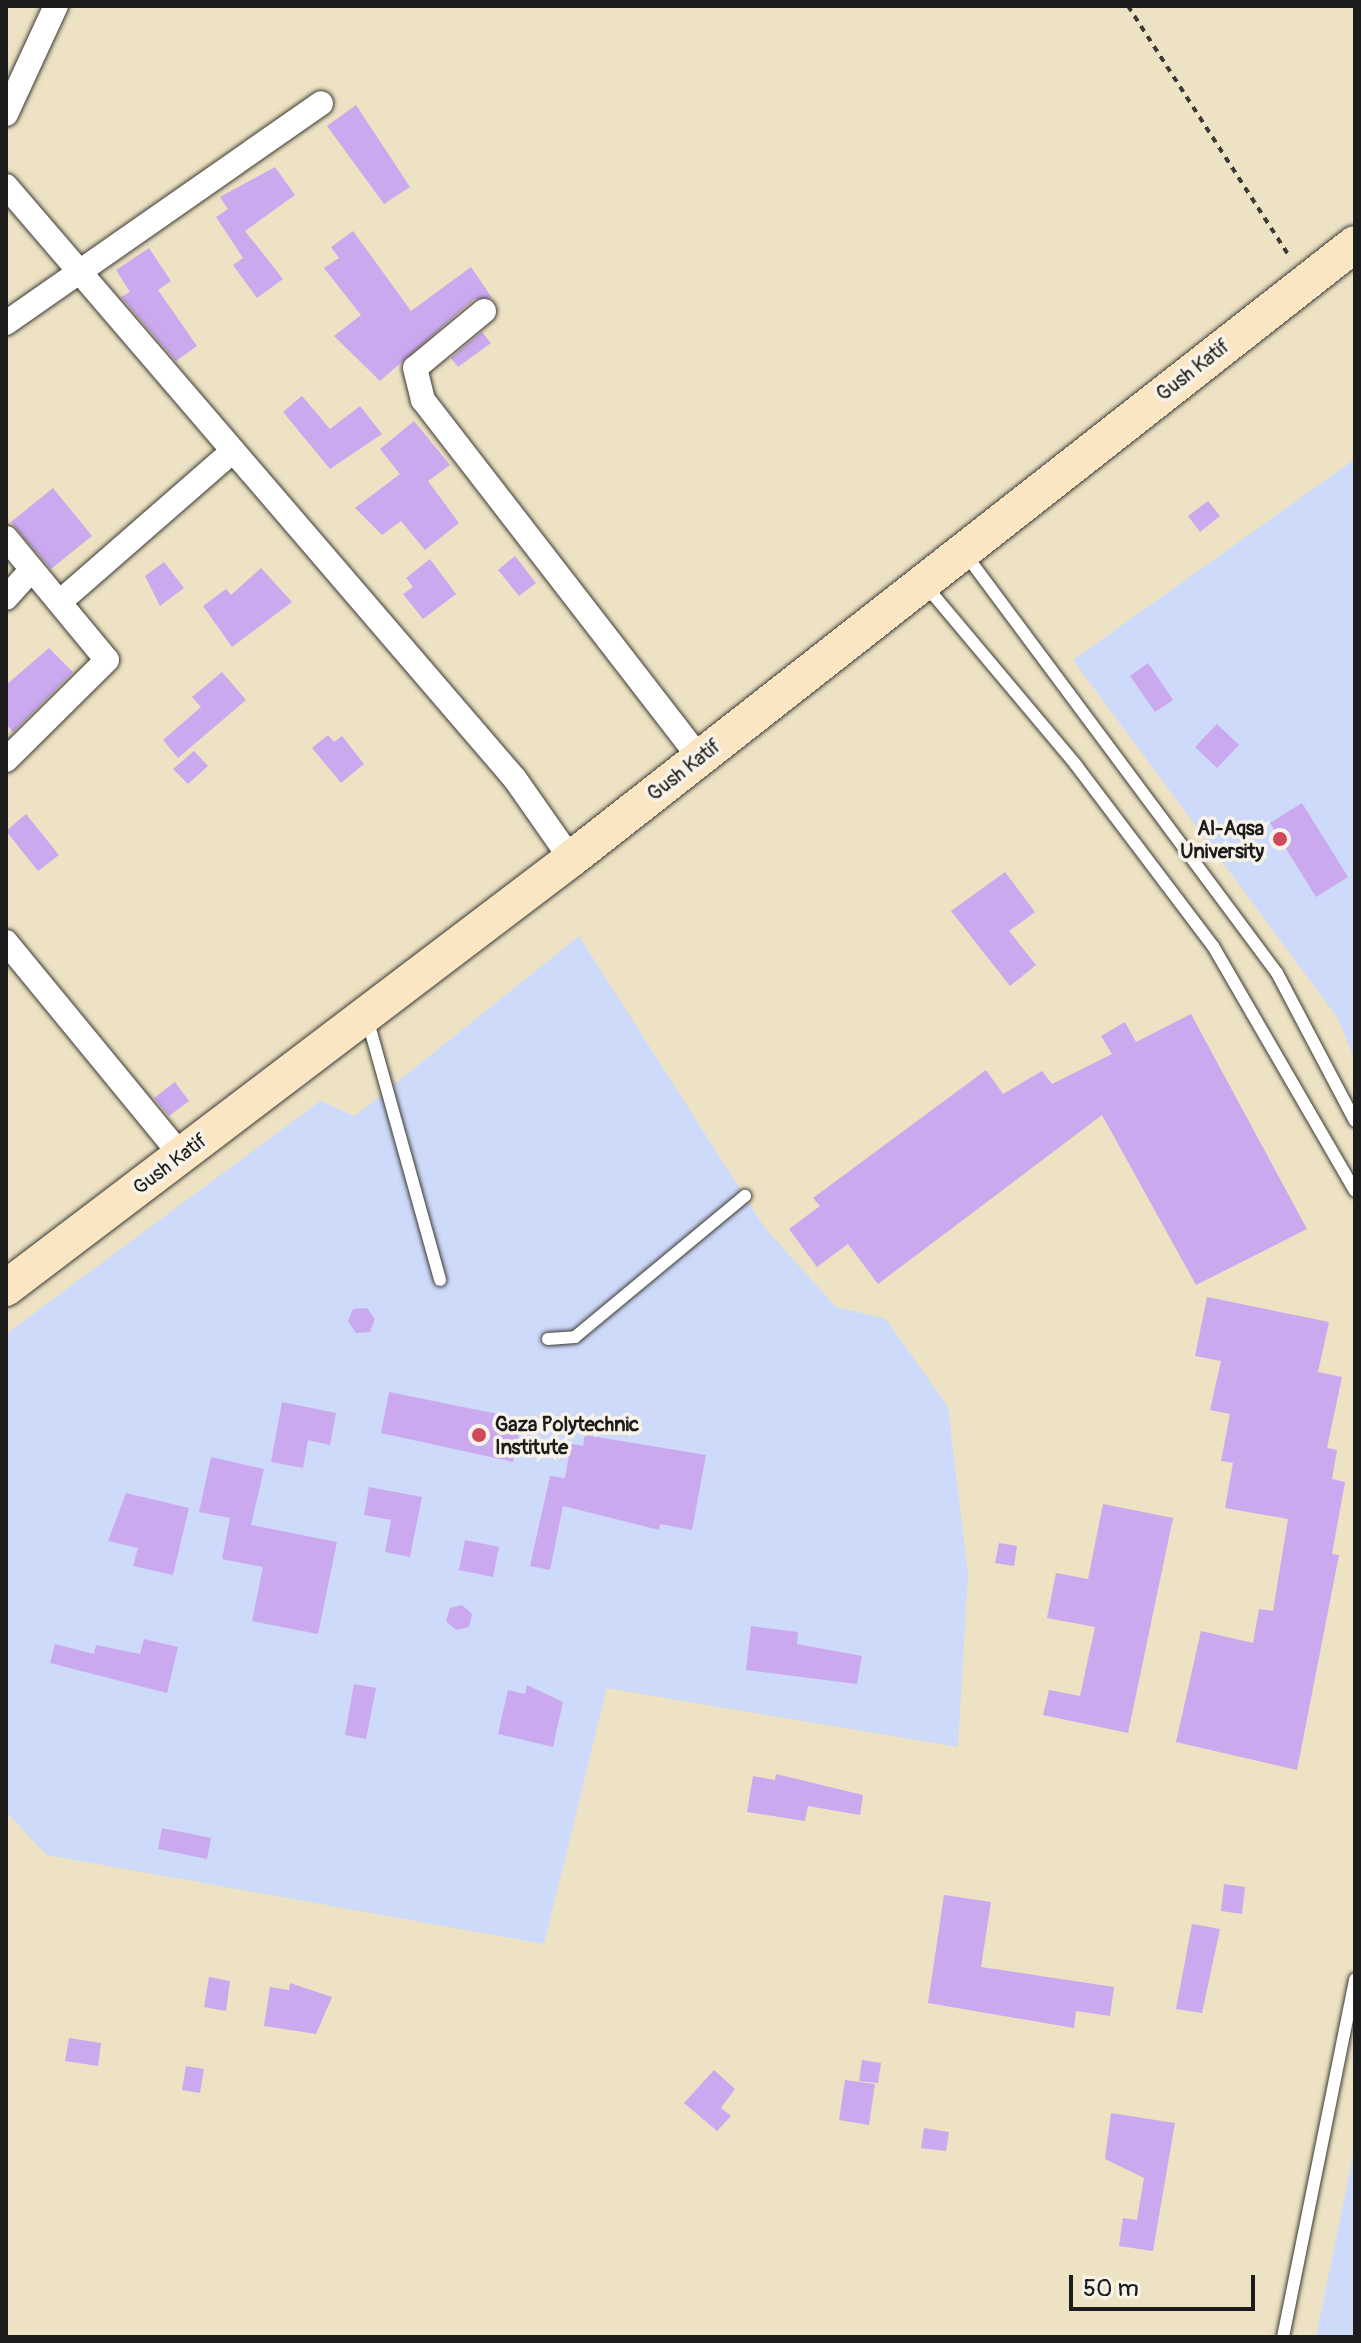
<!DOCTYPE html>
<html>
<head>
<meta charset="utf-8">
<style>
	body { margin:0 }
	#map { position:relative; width:1361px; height:2343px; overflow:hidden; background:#ede2c3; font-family:Pangolin,sans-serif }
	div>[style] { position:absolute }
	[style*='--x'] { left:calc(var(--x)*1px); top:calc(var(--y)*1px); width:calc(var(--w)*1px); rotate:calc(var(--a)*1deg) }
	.built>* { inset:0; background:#cedafa }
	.building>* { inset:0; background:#cba9ef }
	.path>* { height:4px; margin-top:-2px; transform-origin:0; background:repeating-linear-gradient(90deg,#3b3a35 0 6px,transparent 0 12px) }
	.roads { filter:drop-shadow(0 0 2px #3b3a35) drop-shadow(0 0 2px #3b3a35) }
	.lane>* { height:12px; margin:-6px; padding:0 6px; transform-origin:6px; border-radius:6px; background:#fff }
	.street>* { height:24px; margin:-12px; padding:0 12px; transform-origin:12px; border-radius:12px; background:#fff }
	.secondary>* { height:36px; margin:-18px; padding:0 18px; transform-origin:18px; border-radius:18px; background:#fbe6c4 }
	.dots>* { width:22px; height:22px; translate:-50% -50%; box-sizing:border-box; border:4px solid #f7f3e8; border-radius:50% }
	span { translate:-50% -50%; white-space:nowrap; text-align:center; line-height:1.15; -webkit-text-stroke:7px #f7f3e8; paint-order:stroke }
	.street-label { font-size:20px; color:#1c1c1c }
	.poi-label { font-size:20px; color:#1c1c1c; font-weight:700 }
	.right { translate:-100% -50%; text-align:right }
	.left { translate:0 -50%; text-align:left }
	.frame { position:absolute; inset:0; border:8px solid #1c1c1c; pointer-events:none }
	.scale { position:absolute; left:1069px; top:2275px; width:186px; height:36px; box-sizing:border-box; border:4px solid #1c1c1c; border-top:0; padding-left:10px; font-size:24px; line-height:28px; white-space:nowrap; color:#1c1c1c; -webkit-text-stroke:6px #f7f3e8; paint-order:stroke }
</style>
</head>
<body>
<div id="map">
	<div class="built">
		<div style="clip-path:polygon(1355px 459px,1355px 1060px,1337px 1017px,1073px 660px)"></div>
		<div style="clip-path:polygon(579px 936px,765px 1228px,836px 1307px,886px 1319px,948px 1407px,968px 1574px,958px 1747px,607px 1688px,544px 1944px,47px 1855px,6px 1812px,6px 1334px,320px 1101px,355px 1116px)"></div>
		<div style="clip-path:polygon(1355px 2146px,1355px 2337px,1316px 2337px)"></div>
	</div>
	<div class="building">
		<div style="clip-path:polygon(356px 105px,410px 187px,384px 204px,327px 126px)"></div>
		<div style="clip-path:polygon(275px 167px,295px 195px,245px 231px,283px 279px,257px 298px,233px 265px,243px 258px,216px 217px,228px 209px,220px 197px)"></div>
		<div style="clip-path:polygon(353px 231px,411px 311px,471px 267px,492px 298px,474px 299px,380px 381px,334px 336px,361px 315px,324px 268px,339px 258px,331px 247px)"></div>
		<div style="clip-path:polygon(149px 248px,171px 281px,158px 290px,197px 346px,176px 361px,121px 297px,130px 292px,116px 270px)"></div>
		<div style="clip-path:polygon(482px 332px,491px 343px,458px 367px,451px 358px)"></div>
		<div style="clip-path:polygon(302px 396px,330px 429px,360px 406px,382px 434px,330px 469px,283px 412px)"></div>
		<div style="clip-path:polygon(414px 421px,450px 465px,428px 481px,459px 523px,425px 550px,401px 521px,382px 535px,355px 508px,400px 474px,380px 449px)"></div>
		<div style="clip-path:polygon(53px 488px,92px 536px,51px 569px,11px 522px)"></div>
		<div style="clip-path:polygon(1208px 501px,1220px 516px,1200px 532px,1188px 516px)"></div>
		<div style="clip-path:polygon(515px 556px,536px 583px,519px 596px,498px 570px)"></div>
		<div style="clip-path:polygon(430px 559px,456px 594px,423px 619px,403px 594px,413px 587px,406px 578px)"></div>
		<div style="clip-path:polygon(164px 562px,184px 588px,160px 606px,145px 576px)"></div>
		<div style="clip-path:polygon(261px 568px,292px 602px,232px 647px,203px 606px,226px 589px,231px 595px)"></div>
		<div style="clip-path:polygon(49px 648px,73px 672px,13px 732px,6px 724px,6px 685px)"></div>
		<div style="clip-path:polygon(1148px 663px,1173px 700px,1155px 712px,1130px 676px)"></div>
		<div style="clip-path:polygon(222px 672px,246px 700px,178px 758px,163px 740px,201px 707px,192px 697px)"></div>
		<div style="clip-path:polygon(1217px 724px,1239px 745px,1217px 768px,1195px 747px)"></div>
		<div style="clip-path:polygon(328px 735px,334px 742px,342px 736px,364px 764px,341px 783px,312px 748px)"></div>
		<div style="clip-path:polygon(194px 751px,208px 766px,188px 784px,173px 769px)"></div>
		<div style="clip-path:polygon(1302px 803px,1348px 877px,1316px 897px,1270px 823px)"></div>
		<div style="clip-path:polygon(26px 814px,59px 855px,38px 871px,6px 831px)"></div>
		<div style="clip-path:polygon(1005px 872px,1035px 912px,1009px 931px,1036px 965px,1010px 986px,951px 911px)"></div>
		<div style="clip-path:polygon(1191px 1014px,1307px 1229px,1196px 1285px,1102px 1115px,878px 1284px,848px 1244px,817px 1267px,789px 1229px,820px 1206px,813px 1198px,986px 1070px,1003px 1094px,1042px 1071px,1052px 1084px,1112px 1054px,1101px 1036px,1125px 1022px,1136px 1042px)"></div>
		<div style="clip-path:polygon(175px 1082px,189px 1101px,169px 1116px,154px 1098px)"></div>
		<div style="clip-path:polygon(1207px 1297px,1329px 1322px,1318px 1372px,1342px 1377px,1327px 1448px,1337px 1450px,1332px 1479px,1345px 1482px,1332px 1554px,1339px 1555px,1297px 1770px,1176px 1742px,1201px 1631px,1253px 1643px,1259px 1609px,1273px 1611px,1288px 1519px,1225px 1508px,1233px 1463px,1221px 1461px,1230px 1414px,1210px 1410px,1221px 1361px,1195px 1356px)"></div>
		<div style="clip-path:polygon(367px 1308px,375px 1319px,370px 1332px,356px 1333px,348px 1321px,353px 1309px)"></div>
		<div style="clip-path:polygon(389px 1392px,522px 1419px,513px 1462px,381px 1433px)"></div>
		<div style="clip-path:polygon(282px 1402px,336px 1413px,330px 1445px,308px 1440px,303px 1468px,271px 1462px)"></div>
		<div style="clip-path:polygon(585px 1435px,706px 1455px,692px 1530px,660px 1524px,659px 1530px,563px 1506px,550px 1570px,530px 1566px,550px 1476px,565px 1478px,571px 1444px,583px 1446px)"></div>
		<div style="clip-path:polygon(211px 1457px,264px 1469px,251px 1525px,337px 1542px,318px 1634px,252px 1621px,263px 1567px,222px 1559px,230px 1518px,199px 1512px)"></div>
		<div style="clip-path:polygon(369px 1487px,422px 1497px,410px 1557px,385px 1552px,391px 1520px,364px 1515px)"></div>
		<div style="clip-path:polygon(126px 1493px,189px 1508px,173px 1575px,133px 1566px,138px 1548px,108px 1541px)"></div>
		<div style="clip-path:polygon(1103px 1504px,1173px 1518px,1128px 1733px,1043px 1715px,1049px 1690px,1080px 1696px,1095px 1627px,1047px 1618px,1056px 1573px,1088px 1579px)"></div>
		<div style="clip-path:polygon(465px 1540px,499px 1547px,493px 1577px,459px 1570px)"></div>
		<div style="clip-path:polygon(999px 1543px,1017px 1546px,1014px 1566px,995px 1563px)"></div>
		<div style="clip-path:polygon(462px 1605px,472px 1614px,469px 1627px,456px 1630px,446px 1621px,450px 1608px)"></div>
		<div style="clip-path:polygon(751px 1626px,798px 1632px,797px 1644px,862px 1656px,857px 1684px,746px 1670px)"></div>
		<div style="clip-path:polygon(144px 1639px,178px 1647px,167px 1693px,50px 1663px,55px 1644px,94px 1654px,96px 1645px,140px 1654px)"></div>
		<div style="clip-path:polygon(354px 1684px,376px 1688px,366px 1739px,345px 1735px)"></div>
		<div style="clip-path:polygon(527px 1685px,563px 1702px,553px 1747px,498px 1734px,508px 1690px,525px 1694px)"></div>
		<div style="clip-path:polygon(776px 1774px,863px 1795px,860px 1815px,808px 1806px,805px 1821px,747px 1812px,753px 1776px,775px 1780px)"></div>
		<div style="clip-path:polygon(162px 1828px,211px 1838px,207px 1859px,158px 1849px)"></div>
		<div style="clip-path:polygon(1224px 1884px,1245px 1887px,1242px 1914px,1221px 1911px)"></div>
		<div style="clip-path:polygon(944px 1895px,991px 1902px,981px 1967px,1114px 1987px,1110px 2016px,1076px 2011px,1074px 2028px,928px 2003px)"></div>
		<div style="clip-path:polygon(1192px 1924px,1220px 1929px,1202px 2013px,1176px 2009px)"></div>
		<div style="clip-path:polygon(209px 1977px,230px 1981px,226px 2011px,204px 2007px)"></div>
		<div style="clip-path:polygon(290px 1983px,332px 1997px,316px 2034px,264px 2026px,270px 1987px,289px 1990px)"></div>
		<div style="clip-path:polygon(69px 2038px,101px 2043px,98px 2066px,65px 2061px)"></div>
		<div style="clip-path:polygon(862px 2060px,881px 2063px,878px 2083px,859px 2081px)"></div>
		<div style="clip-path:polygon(186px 2066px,204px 2069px,200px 2093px,182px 2090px)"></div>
		<div style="clip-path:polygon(714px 2070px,735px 2089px,721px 2108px,731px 2116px,717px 2131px,684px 2103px)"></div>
		<div style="clip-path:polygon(845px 2080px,875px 2084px,869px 2125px,839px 2120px)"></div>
		<div style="clip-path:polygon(1111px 2113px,1175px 2123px,1153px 2251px,1119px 2246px,1123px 2218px,1137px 2220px,1144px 2178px,1105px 2159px)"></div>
		<div style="clip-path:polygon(924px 2128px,949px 2132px,946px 2151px,921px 2148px)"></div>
	</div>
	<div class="path">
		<div style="--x:1128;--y:6;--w:297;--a:57.2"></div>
	</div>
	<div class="roads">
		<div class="lane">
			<div style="--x:966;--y:555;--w:521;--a:53.35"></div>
			<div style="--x:1277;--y:973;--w:167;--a:62.2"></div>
			<div style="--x:926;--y:586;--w:234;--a:50"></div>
			<div style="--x:1076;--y:765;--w:227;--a:52.9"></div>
			<div style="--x:1213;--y:946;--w:283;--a:59.9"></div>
			<div style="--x:367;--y:1018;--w:272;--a:74.4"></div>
			<div style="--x:548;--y:1339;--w:27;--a:-4"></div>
			<div style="--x:575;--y:1337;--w:221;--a:-39.7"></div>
			<div style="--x:1283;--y:2337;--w:365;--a:-78.6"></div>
		</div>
		<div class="street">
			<div style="--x:6;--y:114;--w:119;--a:-65.2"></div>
			<div style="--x:6;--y:186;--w:781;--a:49.36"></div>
			<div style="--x:515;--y:779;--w:98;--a:55"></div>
			<div style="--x:484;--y:311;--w:89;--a:140.4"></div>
			<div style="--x:415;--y:368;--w:33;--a:76"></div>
			<div style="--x:423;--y:400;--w:453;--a:52.3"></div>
			<div style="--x:6;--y:323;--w:384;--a:-34.9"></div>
			<div style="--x:6;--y:538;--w:158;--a:50.4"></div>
			<div style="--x:107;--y:660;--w:142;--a:135.3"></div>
			<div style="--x:6;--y:598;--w:38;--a:-48"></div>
			<div style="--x:62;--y:600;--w:227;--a:-41.1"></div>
			<div style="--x:6;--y:942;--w:277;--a:50.6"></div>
		</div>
		<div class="secondary">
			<div style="--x:6;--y:1288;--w:709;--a:-37.21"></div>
			<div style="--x:571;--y:859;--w:996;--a:-38.11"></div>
		</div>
	</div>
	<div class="dots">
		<div style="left:1280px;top:839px;background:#d1495b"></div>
		<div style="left:479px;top:1435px;background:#d1495b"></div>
	</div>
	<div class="street-label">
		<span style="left:1193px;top:370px;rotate:-38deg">Gush Katif</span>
		<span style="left:684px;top:770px;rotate:-38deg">Gush Katif</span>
		<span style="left:170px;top:1164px;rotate:-37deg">Gush Katif</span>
	</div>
	<div class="poi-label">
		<span class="right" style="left:1264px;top:840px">Al-Aqsa<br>University</span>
		<span class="left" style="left:495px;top:1436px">Gaza Polytechnic<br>Institute</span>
	</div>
	<div class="frame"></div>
	<div class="scale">50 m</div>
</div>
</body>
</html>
